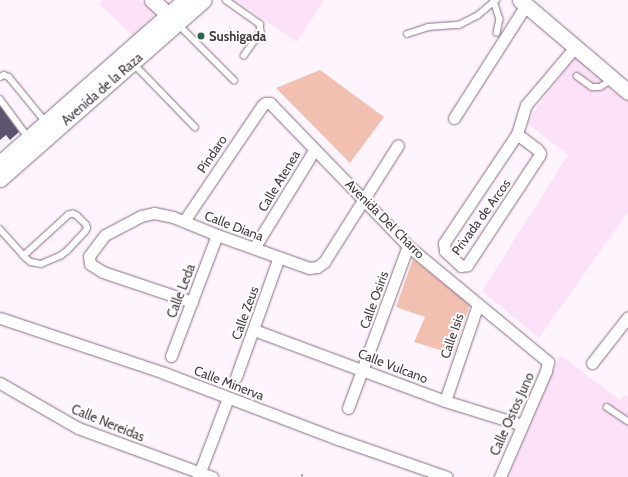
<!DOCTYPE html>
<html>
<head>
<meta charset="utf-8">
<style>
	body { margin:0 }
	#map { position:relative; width:628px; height:477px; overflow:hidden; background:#fef4fd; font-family:Cabin,sans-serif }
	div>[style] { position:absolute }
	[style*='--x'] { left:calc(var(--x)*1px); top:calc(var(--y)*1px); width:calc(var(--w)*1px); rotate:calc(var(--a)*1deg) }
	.built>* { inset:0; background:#fce2f8 }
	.green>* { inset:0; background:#f1c0b0 }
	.building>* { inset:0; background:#5b546d }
	.path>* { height:1.5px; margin-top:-0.75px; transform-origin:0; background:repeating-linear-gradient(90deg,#ada3ac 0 3px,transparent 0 6px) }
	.roads { filter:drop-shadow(0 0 1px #856e82) drop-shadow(0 0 1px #856e82) }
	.lane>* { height:5.5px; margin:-2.75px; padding:0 2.75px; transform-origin:2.75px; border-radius:2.75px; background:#fff }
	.street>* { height:11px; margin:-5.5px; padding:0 5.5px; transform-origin:5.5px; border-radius:5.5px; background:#fff }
	.secondary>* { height:15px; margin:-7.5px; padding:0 7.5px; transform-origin:7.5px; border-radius:7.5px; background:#fff }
	.dots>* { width:11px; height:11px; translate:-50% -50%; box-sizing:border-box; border:2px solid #fff; border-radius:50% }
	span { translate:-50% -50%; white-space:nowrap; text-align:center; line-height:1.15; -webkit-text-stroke:4px #fff; paint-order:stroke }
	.poi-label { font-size:13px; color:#433941; font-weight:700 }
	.left { translate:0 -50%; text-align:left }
	.street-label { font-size:13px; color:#433941 }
</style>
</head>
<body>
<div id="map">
	<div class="built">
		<div style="clip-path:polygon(102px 0,139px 0,156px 13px,133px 36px,99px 4px)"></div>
		<div style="clip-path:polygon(235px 0,324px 0,297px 42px)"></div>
		<div style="clip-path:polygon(576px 55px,628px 98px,628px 212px,539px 338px,482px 291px,568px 155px,528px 124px,533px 113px)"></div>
		<div style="clip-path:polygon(560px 355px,620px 400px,624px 394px,628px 397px,628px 477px,508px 477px)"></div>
	</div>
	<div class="green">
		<div style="clip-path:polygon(320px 70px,384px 117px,350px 163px,276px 88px)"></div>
		<div style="clip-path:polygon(413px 259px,470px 304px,453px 354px,414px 342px,425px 317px,396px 307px)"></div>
	</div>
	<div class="building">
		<div style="clip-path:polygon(0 106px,19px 132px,10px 140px,6px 135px,0 140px)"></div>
	</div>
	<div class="path">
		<div style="--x:301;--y:477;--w:4;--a:-63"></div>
	</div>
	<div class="roads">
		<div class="lane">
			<div style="--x:226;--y:0;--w:42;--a:35.2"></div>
			<div style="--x:260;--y:24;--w:8;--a:83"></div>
			<div style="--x:261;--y:32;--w:29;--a:125"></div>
			<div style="--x:494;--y:1;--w:19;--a:72"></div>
			<div style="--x:500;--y:19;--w:14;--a:102"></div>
			<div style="--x:177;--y:23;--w:81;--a:45"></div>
			<div style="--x:407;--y:34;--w:22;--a:-18"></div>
			<div style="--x:428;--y:27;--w:31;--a:-4"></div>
			<div style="--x:459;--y:25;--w:20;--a:-27"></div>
			<div style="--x:477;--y:16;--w:25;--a:-40"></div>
			<div style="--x:134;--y:64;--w:88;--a:45.9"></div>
			<div style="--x:577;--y:76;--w:19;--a:36"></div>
			<div style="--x:592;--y:87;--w:8;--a:0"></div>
			<div style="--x:600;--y:87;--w:15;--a:-32"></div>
			<div style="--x:0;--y:77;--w:4;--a:-27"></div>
			<div style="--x:4;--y:75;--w:5;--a:22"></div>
			<div style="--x:9;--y:77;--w:58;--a:50.6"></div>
			<div style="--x:0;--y:99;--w:49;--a:53.4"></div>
			<div style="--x:0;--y:229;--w:36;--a:48"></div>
			<div style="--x:24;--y:256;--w:9;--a:41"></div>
			<div style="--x:31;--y:262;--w:10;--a:11"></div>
			<div style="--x:41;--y:264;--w:21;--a:-23"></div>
			<div style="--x:60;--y:256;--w:9;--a:-36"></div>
			<div style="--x:67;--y:251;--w:26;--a:-47"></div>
			<div style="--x:85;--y:232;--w:4;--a:-63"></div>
			<div style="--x:87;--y:228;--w:3;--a:-108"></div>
			<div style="--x:86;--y:225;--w:13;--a:-135"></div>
			<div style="--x:77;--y:216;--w:4;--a:-153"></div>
			<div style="--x:73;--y:214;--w:4;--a:166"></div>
			<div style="--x:69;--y:215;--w:61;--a:137.7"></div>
			<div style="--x:607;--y:407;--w:25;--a:34"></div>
		</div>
		<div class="street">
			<div style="--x:454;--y:118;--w:134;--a:-57.5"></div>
			<div style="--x:517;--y:134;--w:25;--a:37"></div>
			<div style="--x:537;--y:149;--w:5;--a:53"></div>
			<div style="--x:540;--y:153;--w:3;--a:108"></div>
			<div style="--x:539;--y:156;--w:131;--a:123.4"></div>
			<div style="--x:467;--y:265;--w:6;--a:171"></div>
			<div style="--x:461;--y:266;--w:22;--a:-137"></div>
			<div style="--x:445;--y:251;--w:8;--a:-97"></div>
			<div style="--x:444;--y:243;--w:131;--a:-56.2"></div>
			<div style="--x:517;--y:134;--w:30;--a:-73"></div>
			<div style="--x:526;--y:105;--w:76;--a:-49.8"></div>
			<div style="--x:184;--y:221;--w:139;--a:-55.9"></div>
			<div style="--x:262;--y:106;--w:4;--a:-45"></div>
			<div style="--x:265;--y:103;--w:5;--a:0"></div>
			<div style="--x:270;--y:103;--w:199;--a:46"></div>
			<div style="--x:408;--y:246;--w:182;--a:39.6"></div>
			<div style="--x:548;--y:362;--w:9;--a:103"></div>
			<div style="--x:546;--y:371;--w:116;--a:113.5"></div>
			<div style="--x:254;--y:248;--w:116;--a:-58.4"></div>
			<div style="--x:192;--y:302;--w:94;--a:-161.4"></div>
			<div style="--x:103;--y:272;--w:15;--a:-148"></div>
			<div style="--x:90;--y:264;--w:8;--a:-97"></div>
			<div style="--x:89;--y:256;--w:26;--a:-53"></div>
			<div style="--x:105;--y:235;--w:41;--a:-27.8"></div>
			<div style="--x:141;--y:216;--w:13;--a:-13"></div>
			<div style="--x:154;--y:213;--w:19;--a:12"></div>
			<div style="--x:173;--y:217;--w:48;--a:22.2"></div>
			<div style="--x:217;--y:235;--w:98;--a:19.7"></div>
			<div style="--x:309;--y:268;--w:8;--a:-7"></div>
			<div style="--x:317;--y:267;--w:9;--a:-36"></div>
			<div style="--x:324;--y:262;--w:138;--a:-57.7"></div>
			<div style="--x:0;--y:318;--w:173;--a:18.5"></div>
			<div style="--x:164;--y:373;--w:186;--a:20.8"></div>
			<div style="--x:338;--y:439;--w:115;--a:19.2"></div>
			<div style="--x:254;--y:330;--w:204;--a:20.4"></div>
			<div style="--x:445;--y:401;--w:81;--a:17.3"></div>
			<div style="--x:171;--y:356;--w:129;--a:-69.2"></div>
			<div style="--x:592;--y:363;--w:58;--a:-52"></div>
			<div style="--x:236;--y:377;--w:127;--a:-70.3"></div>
			<div style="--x:0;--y:383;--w:90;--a:30"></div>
			<div style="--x:78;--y:428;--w:143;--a:20.1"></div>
			<div style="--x:445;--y:401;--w:102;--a:-71.2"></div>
			<div style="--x:348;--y:408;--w:173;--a:-69.7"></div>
			<div style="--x:198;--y:477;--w:85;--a:-69.2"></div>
		</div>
		<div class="secondary">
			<div style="--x:152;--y:0;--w:31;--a:42"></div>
			<div style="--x:520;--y:0;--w:142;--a:40.4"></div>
			<div style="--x:0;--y:163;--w:247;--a:-41.4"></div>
			<div style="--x:0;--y:179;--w:271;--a:-41.3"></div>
		</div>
	</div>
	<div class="dots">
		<div style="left:201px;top:36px;background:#2f6349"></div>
	</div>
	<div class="poi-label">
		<span class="left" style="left:209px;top:36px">Sushigada</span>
	</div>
	<div class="street-label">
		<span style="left:102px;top:89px;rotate:-41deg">Avenida de la Raza</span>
		<span style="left:212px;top:154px;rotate:-56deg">Píndaro</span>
		<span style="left:279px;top:181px;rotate:-59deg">Calle Atenea</span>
		<span style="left:481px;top:217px;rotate:-54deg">Privada de Arcos</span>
		<span style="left:385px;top:219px;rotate:45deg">Avenida Del Charro</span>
		<span style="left:234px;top:226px;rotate:21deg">Calle Diana</span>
		<span style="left:181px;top:291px;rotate:-69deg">Calle Leda</span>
		<span style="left:374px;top:300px;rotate:-70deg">Calle Osiris</span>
		<span style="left:245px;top:313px;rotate:-70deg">Calle Zeus</span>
		<span style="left:452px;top:336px;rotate:-71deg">Calle Isis</span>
		<span style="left:393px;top:366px;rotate:21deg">Calle Vulcano</span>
		<span style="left:229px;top:383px;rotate:21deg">Calle Minerva</span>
		<span style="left:512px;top:414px;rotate:-66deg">Calle Ostos Juno</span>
		<span style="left:108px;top:423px;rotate:22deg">Calle Nereidas</span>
	</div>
</div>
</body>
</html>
